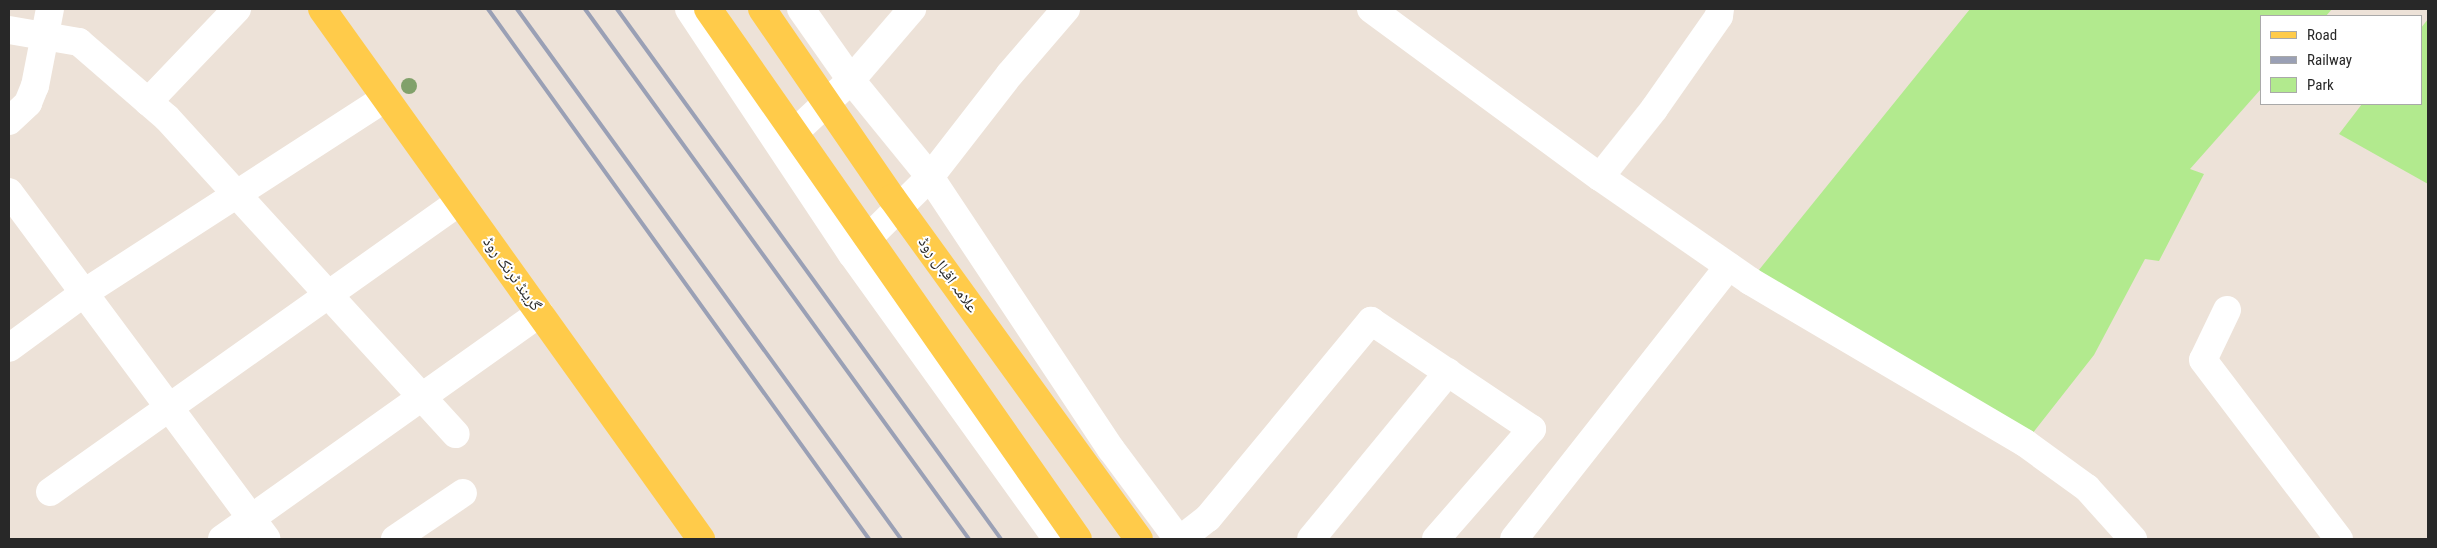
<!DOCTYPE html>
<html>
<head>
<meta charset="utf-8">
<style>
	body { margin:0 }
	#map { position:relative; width:2437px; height:548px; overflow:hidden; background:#ede2d8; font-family:"Roboto Condensed","Noto Naskh Arabic",sans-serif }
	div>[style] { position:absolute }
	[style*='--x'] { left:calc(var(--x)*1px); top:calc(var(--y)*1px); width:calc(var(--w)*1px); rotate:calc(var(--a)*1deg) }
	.green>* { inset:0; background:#b2ea8e }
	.minor>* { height:28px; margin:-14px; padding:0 14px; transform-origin:14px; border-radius:14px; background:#fff }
	.major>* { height:28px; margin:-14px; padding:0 14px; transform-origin:14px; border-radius:14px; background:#ffcb4a }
	.rail>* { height:4px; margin:-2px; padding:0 2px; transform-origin:2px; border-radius:2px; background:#9aa0b5 }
	.trees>* { width:16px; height:16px; margin:-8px; border-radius:50%; background:#81a16b }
	span { translate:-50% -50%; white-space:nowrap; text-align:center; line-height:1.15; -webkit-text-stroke:4px #fff; paint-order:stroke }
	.street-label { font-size:16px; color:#282828 }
	.frame { position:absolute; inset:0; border:10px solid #282828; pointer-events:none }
	.legend { position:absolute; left:2260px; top:15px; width:162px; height:90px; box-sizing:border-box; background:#fff; border:1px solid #a9a9a9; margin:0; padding:6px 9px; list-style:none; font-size:15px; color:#282828 }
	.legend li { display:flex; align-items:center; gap:10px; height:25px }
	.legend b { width:25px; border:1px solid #a9a9a9 }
</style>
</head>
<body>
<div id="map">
	<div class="green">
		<div style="clip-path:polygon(1970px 9px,2332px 9px,2326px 16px,2261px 16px,2261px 89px,2190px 169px,2204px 174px,2159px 261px,2145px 259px,2094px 355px,2025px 443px,1750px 281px)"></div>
		<div style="clip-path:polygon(2428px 19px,2428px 184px,2339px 134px,2362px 104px,2421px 104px,2421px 28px)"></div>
	</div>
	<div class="minor">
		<div style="--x:689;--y:9;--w:294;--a:56.4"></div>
		<div style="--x:852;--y:254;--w:351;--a:54.3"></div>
		<div style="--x:801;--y:9;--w:87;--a:54.8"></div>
		<div style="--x:851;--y:80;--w:125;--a:50.8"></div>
		<div style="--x:930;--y:177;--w:327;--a:56.4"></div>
		<div style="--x:1111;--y:449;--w:112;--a:53.3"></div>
		<div style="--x:1371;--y:9;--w:284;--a:36.3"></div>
		<div style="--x:1600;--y:177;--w:183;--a:34.7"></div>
		<div style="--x:1750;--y:281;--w:319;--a:30.5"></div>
		<div style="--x:2025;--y:443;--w:77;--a:36"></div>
		<div style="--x:2087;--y:488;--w:69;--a:48"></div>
		<div style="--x:9;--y:30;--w:71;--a:9.7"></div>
		<div style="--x:79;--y:42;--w:116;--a:40.8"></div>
		<div style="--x:167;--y:118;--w:428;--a:47.6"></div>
		<div style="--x:148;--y:102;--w:129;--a:-46.3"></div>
		<div style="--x:9;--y:121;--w:26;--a:-43"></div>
		<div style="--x:28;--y:103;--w:18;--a:-68"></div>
		<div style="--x:35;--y:86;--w:78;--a:-79"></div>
		<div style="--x:781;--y:145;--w:96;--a:-42.9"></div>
		<div style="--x:851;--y:80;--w:94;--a:-49.3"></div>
		<div style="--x:1600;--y:177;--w:87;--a:-51.5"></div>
		<div style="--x:1654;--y:109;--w:113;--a:-55"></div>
		<div style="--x:1719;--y:16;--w:7;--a:-82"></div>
		<div style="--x:9;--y:192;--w:432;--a:53.4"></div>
		<div style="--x:852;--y:254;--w:110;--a:-44.6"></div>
		<div style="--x:930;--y:177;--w:130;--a:-52.2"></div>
		<div style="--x:1010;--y:74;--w:86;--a:-49.3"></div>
		<div style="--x:2227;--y:310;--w:55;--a:115.6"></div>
		<div style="--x:2203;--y:360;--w:225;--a:52.8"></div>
		<div style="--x:9;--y:348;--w:93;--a:-36.3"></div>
		<div style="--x:84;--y:293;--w:359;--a:-32.9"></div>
		<div style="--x:50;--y:492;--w:501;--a:-35.34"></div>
		<div style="--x:222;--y:539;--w:390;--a:-35.4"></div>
		<div style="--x:395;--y:539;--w:82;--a:-34.1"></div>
		<div style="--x:1181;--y:539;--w:34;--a:-38"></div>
		<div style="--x:1208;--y:518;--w:256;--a:-50.4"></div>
		<div style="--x:1371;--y:321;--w:194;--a:33.9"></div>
		<div style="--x:1532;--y:429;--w:146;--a:131.1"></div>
		<div style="--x:1311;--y:539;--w:216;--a:-50.6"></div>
		<div style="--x:1514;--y:539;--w:347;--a:-51.8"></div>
	</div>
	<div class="major">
		<div style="--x:322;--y:9;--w:652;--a:54.43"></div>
		<div style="--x:708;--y:9;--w:646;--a:55.08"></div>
		<div style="--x:762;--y:9;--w:229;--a:55.5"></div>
		<div style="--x:892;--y:198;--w:421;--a:54.1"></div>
	</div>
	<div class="rail">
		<div style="--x:488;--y:9;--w:653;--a:54.29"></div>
		<div style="--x:517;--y:9;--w:654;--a:54.08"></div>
		<div style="--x:585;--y:9;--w:654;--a:54.08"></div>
		<div style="--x:617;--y:9;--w:654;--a:54.08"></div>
	</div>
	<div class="trees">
		<div style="left:409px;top:86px"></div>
	</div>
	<div class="street-label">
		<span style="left:512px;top:274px;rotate:54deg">گرینڈ ٹرنک روڈ</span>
		<span style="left:948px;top:275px;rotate:54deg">علامہ اقبال روڈ</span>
	</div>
	<div class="frame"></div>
	<ul class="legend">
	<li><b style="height:6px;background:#ffcb4a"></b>Road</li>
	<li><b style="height:6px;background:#9aa0b5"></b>Railway</li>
	<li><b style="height:14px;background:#b2ea8e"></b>Park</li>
	</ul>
</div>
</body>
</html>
